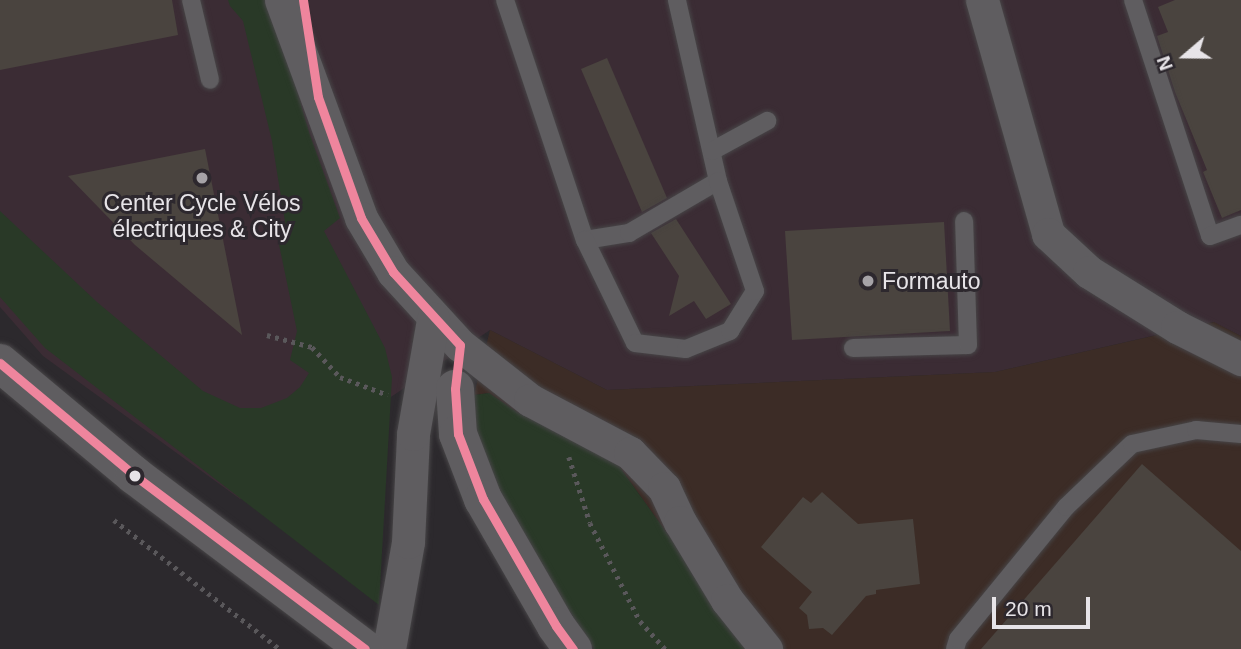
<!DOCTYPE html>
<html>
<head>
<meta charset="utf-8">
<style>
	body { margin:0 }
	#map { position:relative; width:1241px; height:649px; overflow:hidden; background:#2c292d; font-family:Helvetica,sans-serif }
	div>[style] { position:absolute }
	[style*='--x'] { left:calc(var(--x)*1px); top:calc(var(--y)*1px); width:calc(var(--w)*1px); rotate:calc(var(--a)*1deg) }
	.commercial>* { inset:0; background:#3b2c34 }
	.industrial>* { inset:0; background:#3c2c26 }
	.green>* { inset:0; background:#293927 }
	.building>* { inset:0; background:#4a443f }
	.path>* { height:4.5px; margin-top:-2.25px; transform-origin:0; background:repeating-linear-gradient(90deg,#5a585b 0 3.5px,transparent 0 8.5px) }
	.roads { filter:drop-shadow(0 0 2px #474547) drop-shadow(0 0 2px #474547) }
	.lane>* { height:18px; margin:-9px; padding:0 9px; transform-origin:9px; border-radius:9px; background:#5f5d60 }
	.street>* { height:33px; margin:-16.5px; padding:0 16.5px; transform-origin:16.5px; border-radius:16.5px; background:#5f5d60 }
	.secondary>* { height:38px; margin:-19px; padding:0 19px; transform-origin:19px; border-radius:19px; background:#5f5d60 }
	.bus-1>* { height:9px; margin:-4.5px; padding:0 4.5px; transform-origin:4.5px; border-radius:4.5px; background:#ef859d }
	.dots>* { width:19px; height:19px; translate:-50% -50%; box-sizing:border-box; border:4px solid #2d282e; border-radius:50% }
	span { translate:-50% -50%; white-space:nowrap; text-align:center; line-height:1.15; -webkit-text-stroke:6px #2d282e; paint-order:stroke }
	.poi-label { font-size:23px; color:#e7e4e8 }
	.left { translate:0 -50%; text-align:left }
	.north { position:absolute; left:1150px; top:21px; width:70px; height:70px; -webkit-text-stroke:5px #2d282e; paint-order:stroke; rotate:250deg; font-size:19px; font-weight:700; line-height:28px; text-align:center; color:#e7e4e8 }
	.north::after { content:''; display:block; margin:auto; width:24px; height:32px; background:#e7e4e8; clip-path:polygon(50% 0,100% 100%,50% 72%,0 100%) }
	.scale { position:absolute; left:992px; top:597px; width:98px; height:32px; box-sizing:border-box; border:4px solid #e7e4e8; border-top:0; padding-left:9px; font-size:21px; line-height:24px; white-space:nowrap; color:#e7e4e8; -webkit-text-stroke:5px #2d282e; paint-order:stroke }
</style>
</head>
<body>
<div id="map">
	<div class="commercial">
		<div style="clip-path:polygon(0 0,1241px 0,1241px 336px,1213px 322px,995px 372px,607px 390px,490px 330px,240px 499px,43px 356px,0 307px)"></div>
	</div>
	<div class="industrial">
		<div style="clip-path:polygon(1214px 322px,1241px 336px,1241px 649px,750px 649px,616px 462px,517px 412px,489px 393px,474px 395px,490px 330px,607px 390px,995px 372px)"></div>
	</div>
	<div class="green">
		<div style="clip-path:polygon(228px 0,271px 0,309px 132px,340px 218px,324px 231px,385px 348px,392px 377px,379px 605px,45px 348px,0 297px,0 211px,97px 302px,203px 391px,240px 408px,261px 408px,287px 398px,300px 387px,309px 373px,290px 360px,297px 331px,276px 230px,286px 228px,272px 141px,243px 21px,230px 6px)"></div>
		<div style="clip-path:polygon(489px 393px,517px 412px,586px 444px,616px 462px,750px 649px,594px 649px,543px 570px,493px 479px,473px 423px,474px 395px)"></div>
	</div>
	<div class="building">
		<div style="clip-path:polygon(0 0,172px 0,178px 35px,0 70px)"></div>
		<div style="clip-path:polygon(1175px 0,1241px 0,1241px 210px,1222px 218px,1203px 172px,1207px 170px,1175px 92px,1157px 36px,1168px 32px,1158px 7px)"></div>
		<div style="clip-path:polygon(607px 58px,667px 198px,642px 212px,581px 69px)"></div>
		<div style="clip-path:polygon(205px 149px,242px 335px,135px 245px,68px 176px)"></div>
		<div style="clip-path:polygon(676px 219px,731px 304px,706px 319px,694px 301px,669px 316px,679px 276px,651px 233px)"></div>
		<div style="clip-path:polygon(944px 222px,950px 331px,792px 340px,785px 231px)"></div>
		<div style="clip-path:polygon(1142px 464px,1241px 551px,1241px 649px,981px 649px)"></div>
		<div style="clip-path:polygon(822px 492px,858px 524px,913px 519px,920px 584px,876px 590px,876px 594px,866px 596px,832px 635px,823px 628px,809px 629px,807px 615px,799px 608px,812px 592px,761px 547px,803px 497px,811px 503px)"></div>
	</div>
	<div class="path">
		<div style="--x:267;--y:335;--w:47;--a:14.9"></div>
		<div style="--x:312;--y:347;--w:41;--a:47"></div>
		<div style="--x:340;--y:377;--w:51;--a:20.6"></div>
		<div style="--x:569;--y:457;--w:69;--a:72.3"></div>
		<div style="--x:590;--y:523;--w:110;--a:63"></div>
		<div style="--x:640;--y:621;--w:38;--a:48"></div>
		<div style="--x:114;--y:520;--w:210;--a:37.9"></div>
	</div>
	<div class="roads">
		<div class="lane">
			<div style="--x:191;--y:0;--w:82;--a:76.6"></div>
			<div style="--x:505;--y:0;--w:253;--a:71.6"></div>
			<div style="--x:585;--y:240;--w:45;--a:-9"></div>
			<div style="--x:629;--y:233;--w:103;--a:-30.3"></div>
			<div style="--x:718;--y:181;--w:186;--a:-102.8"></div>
			<div style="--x:1133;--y:0;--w:248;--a:71.9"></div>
			<div style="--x:1210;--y:236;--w:33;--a:-20"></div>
			<div style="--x:712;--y:151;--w:63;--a:-28.6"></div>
			<div style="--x:585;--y:240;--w:114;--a:64.1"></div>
			<div style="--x:635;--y:343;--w:51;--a:6.7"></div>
			<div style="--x:686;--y:349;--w:48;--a:-22.2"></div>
			<div style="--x:730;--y:331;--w:47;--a:-58"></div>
			<div style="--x:755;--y:291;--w:116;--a:-108.6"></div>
			<div style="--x:853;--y:348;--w:115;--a:-1.5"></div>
			<div style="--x:968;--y:345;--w:124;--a:-91.8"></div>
			<div style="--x:955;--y:649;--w:10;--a:-73"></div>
			<div style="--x:958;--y:639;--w:171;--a:-50.7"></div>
			<div style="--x:1066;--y:507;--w:91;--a:-43.7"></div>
			<div style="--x:1132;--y:444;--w:66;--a:-12.3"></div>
			<div style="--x:1196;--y:430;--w:45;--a:5.1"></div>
		</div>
		<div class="street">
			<div style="--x:281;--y:0;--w:232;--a:69.8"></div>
			<div style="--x:361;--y:218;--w:63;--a:59.3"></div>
			<div style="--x:393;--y:272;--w:99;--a:47.5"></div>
			<div style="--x:460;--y:345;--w:89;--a:38.2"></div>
			<div style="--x:530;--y:400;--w:113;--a:27.9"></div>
			<div style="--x:630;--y:453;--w:49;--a:45.8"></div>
			<div style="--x:664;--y:488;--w:38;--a:65"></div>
			<div style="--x:680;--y:522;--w:91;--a:58.9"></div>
			<div style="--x:727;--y:600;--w:63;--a:51.5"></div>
			<div style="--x:982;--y:0;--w:243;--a:74.2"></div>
			<div style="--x:1048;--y:234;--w:56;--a:42.8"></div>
			<div style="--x:1089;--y:272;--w:104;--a:32"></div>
			<div style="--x:1177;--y:327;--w:72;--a:26.6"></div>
			<div style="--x:389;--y:649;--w:109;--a:-79.9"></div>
			<div style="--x:408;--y:542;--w:108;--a:-87.3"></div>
			<div style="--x:413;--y:434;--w:117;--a:-80.1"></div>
		</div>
		<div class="secondary">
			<div style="--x:0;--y:363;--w:175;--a:39.9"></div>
			<div style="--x:134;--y:475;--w:289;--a:37"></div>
			<div style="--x:455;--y:389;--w:45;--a:86.2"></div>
			<div style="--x:458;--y:434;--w:70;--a:69"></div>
			<div style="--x:483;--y:499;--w:146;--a:60.1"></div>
			<div style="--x:556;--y:626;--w:29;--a:54"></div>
		</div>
	</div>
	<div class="bus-1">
		<div style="--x:303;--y:0;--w:98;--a:81.2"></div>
		<div style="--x:318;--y:97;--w:128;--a:70.4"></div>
		<div style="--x:361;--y:218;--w:63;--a:59.3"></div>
		<div style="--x:393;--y:272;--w:99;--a:47.5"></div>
		<div style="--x:460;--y:345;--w:44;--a:96.5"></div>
		<div style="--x:455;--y:389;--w:45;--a:86.2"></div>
		<div style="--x:458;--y:434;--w:70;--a:69"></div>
		<div style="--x:483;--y:499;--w:146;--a:60.1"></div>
		<div style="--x:556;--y:626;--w:29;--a:54"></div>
		<div style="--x:0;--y:363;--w:175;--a:39.9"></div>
		<div style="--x:134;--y:475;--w:289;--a:37"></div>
	</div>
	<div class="dots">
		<div style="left:202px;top:178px;background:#a6a3a7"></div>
		<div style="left:868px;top:281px;background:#a6a3a7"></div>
		<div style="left:135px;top:476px;background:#e7e4e8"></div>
	</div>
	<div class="poi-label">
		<span style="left:202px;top:216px">Center Cycle Vélos<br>électriques &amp; City</span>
		<span class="left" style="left:882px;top:281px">Formauto</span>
	</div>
	<div class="north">N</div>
	<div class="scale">20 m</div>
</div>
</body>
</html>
